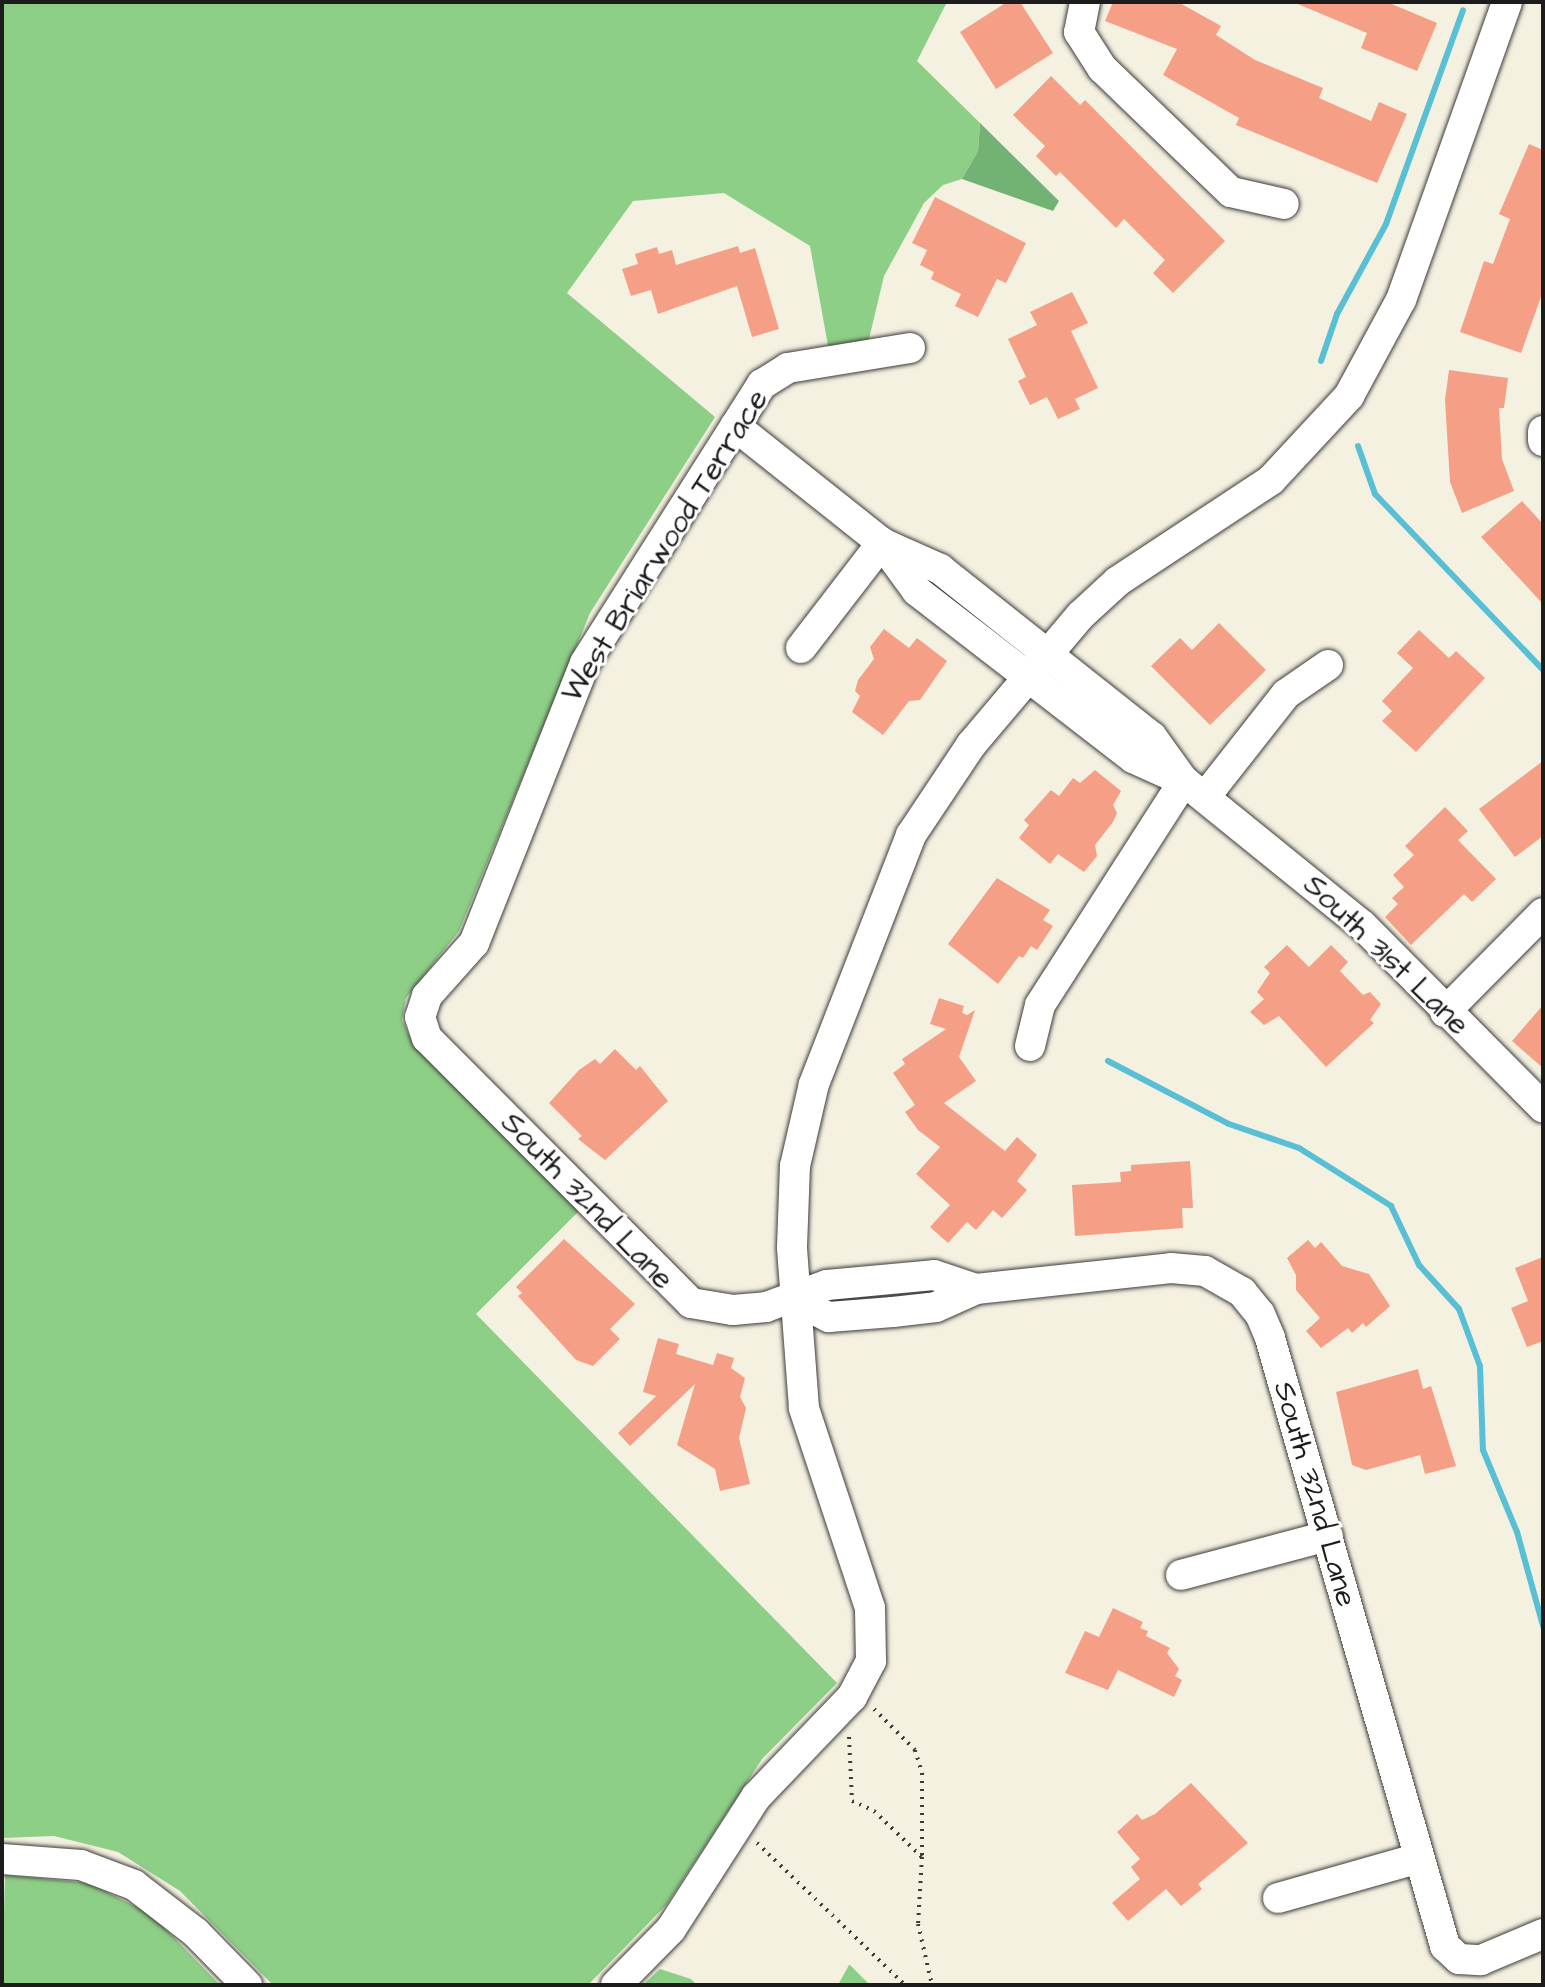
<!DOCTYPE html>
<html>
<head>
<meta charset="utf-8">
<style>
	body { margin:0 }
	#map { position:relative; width:1545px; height:1987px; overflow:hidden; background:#f5f1e1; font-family:"Architects Daughter",sans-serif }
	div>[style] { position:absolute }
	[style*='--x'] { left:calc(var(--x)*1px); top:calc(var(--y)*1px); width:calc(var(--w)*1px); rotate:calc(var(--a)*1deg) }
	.green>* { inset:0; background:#8ecf87 }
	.forest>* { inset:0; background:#72b274 }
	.stream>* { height:6px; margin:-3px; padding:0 3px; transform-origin:3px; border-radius:3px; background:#58bfd5 }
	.building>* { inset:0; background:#f49f86 }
	.path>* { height:4px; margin-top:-2px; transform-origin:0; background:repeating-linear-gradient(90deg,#3d3c3a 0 2px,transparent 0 8px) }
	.roads { filter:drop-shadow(0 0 2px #3d3c3a) drop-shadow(0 0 2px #3d3c3a) }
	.minor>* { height:30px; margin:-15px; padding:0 15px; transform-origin:15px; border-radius:15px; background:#fff }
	span { translate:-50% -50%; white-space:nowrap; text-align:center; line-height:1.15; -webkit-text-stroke:6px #fff; paint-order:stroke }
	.street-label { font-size:30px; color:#1c1c1c }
	.frame { position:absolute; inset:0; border:4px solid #1c1c1c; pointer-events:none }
</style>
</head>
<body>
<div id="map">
	<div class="green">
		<div style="clip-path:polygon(2px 2px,947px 2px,917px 61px,980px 123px,978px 151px,962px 179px,943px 185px,924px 203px,884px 276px,869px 339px,829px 351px,810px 246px,724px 193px,633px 201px,567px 293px,715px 417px,590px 613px,459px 931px,406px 998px,402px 1020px,414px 1046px,581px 1209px,476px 1314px,837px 1683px,762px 1759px,667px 1904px,588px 1985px,273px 1985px,180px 1891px,118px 1852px,54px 1836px,2px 1838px)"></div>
		<div style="clip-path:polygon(5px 1875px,88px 1883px,151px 1914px,220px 1985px,2px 1985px)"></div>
		<div style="clip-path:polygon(849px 1965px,850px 1965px,870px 1985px,838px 1985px)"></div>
		<div style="clip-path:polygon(660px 1969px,691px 1979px,697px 1985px,643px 1985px)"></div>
	</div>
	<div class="forest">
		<div style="clip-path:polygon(980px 123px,1059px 201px,1053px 211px,962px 179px,978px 151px)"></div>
	</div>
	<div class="stream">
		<div style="--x:1321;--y:361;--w:50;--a:-71.2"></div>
		<div style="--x:1337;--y:314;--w:102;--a:-61.4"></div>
		<div style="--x:1386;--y:224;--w:227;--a:-70.2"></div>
		<div style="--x:1358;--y:446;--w:51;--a:70.5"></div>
		<div style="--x:1375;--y:494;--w:243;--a:46.3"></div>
		<div style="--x:1108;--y:1061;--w:136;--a:27.5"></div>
		<div style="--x:1229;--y:1124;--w:74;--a:18.9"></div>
		<div style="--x:1299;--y:1148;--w:109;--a:32.2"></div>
		<div style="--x:1391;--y:1206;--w:65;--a:64.6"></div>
		<div style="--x:1419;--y:1265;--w:59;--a:47.7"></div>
		<div style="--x:1459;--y:1309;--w:61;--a:69.8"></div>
		<div style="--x:1480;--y:1366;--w:84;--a:88"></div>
		<div style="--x:1483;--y:1450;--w:89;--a:67.5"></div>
		<div style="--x:1517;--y:1532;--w:98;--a:74.5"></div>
	</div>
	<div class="building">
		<div style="clip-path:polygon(1007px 2px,1020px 2px,1053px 53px,996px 89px,960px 32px)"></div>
		<div style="clip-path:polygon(1113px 2px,1178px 2px,1221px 26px,1216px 35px,1255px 60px,1323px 88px,1319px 98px,1371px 121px,1379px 102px,1407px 114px,1377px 183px,1236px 125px,1239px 118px,1163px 75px,1177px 49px,1105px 21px)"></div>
		<div style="clip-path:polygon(1293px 2px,1387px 2px,1437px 23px,1417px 71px,1361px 48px,1367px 33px)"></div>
		<div style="clip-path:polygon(1051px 76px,1080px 105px,1085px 100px,1225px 241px,1173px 293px,1153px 273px,1165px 260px,1124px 219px,1116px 228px,1060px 172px,1056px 176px,1036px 156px,1045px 146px,1013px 115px)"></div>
		<div style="clip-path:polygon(1529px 144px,1543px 150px,1543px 291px,1521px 353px,1460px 332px,1484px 261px,1493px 264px,1510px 219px,1499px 214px)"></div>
		<div style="clip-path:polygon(935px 197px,1026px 243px,1006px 283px,997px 279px,978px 317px,955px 306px,961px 294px,931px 279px,934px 272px,920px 265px,927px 250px,912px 243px)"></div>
		<div style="clip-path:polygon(738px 246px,740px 253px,755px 248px,779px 329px,752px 337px,737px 286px,658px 314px,651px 290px,631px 296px,622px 269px,638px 264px,635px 254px,657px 247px,659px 254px,672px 250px,676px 265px)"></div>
		<div style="clip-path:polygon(1072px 292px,1088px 323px,1071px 331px,1098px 388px,1075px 399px,1080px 409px,1058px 419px,1047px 397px,1030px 405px,1018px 381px,1026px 377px,1008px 339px,1037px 325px,1030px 312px)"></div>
		<div style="clip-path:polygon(1449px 370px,1508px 378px,1504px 408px,1499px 408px,1502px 459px,1514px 491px,1462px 513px,1450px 482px,1445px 400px)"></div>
		<div style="clip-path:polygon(1522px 501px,1543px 524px,1543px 604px,1481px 537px)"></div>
		<div style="clip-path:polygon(1219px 623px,1266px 670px,1210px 725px,1151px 666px,1180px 638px,1192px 650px)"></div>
		<div style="clip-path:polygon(884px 629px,909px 648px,917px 638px,947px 661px,920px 700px,909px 701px,883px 735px,852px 712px,860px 696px,855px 691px,858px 680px,874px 659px,870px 647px)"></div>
		<div style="clip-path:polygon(1419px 630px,1449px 658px,1456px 651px,1485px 678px,1416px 752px,1382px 721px,1392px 711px,1382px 701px,1413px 668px,1397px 653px)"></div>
		<div style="clip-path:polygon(1543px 761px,1543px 836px,1515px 857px,1479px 809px)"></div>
		<div style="clip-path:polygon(1095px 770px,1121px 791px,1113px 805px,1117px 813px,1113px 822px,1095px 845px,1097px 856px,1084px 872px,1058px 854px,1050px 864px,1019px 838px,1029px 825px,1024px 820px,1051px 790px,1059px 796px,1073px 778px,1080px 783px)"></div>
		<div style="clip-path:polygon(1445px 807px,1468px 831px,1458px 840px,1496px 879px,1472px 902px,1464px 894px,1411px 945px,1385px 917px,1398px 904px,1392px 898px,1404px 887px,1393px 875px,1414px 855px,1405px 846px)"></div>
		<div style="clip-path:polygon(997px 878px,1050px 910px,1043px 920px,1053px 926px,1037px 950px,1031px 946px,1023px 958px,1019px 956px,998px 984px,948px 944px)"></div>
		<div style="clip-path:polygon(1287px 945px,1309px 967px,1331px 945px,1348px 962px,1340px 971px,1363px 995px,1370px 992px,1381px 1004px,1370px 1020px,1374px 1023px,1326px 1067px,1279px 1016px,1264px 1025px,1250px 1012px,1264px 999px,1257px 992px,1270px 973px,1264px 967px)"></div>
		<div style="clip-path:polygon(939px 998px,964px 1006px,962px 1013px,967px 1015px,975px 1010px,959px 1057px,976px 1081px,944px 1103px,1005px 1151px,1017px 1137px,1037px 1155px,1017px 1181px,1027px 1190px,1002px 1218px,993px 1210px,976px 1230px,967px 1222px,948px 1243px,930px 1227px,950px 1205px,916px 1174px,940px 1147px,918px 1130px,905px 1112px,915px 1105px,893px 1073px,905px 1064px,902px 1059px,946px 1029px,930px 1024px)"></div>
		<div style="clip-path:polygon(1543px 1005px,1543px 1068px,1512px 1041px)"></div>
		<div style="clip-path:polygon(615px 1049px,636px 1070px,640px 1066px,668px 1101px,605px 1160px,578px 1139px,582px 1136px,549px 1103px,579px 1070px,595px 1059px,600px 1064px)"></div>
		<div style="clip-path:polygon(1190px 1161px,1193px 1208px,1182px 1208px,1183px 1228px,1075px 1236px,1072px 1185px,1121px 1182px,1120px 1172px,1131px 1171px,1131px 1165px)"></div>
		<div style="clip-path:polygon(564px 1239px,635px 1304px,610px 1329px,620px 1339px,593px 1366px,576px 1360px,518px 1296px,522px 1293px,516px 1287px)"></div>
		<div style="clip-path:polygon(1308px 1240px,1315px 1248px,1321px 1242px,1342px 1266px,1369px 1274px,1390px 1306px,1366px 1327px,1363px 1323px,1352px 1333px,1348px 1328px,1321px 1348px,1306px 1331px,1320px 1318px,1296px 1290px,1296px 1275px,1287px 1258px)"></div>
		<div style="clip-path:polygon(1543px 1257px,1543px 1341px,1527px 1347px,1511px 1308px,1528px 1301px,1515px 1268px)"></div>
		<div style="clip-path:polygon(658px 1338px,679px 1344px,676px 1354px,713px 1365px,717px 1353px,734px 1358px,731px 1368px,745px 1378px,740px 1397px,746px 1408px,739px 1438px,750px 1484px,720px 1491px,715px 1469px,677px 1445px,695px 1384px,630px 1446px,618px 1433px,656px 1396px,643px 1392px)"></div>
		<div style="clip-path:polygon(1418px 1369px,1423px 1389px,1431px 1386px,1456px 1466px,1425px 1474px,1420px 1455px,1366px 1470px,1352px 1465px,1336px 1392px)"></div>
		<div style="clip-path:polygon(1113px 1608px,1143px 1622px,1140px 1628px,1148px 1631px,1146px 1636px,1170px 1648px,1167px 1653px,1179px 1669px,1175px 1676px,1182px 1680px,1174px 1697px,1118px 1670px,1108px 1690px,1065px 1673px,1085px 1631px,1099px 1637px)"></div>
		<div style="clip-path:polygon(1191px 1783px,1248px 1843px,1198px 1884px,1202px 1889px,1181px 1906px,1166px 1889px,1128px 1921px,1112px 1903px,1140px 1879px,1131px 1867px,1140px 1859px,1117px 1832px,1137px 1814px,1142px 1820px,1155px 1814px)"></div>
	</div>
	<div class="path">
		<div style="--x:874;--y:1709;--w:58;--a:45"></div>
		<div style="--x:915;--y:1750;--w:24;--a:73"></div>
		<div style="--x:922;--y:1773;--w:84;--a:90"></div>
		<div style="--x:849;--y:1737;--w:64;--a:87.3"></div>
		<div style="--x:852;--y:1801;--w:24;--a:24"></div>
		<div style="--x:874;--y:1811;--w:66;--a:43.8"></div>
		<div style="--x:922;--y:1857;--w:67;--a:93.4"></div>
		<div style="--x:918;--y:1924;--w:63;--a:77.1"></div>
		<div style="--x:757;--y:1843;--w:205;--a:43.8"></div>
	</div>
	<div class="roads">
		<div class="minor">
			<div style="--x:1085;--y:2;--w:31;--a:101"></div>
			<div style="--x:1079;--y:32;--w:43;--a:57.4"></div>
			<div style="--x:1102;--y:68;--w:179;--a:43.9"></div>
			<div style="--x:1231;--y:192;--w:54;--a:12.8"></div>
			<div style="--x:910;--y:348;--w:124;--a:170.7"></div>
			<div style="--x:788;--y:368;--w:31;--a:148"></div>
			<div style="--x:762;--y:384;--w:330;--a:122.4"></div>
			<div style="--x:585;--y:663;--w:301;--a:111.6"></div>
			<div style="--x:474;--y:943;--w:71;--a:131.6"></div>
			<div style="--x:427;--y:996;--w:22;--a:108"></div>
			<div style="--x:420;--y:1017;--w:22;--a:72"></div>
			<div style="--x:427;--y:1038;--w:374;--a:45.1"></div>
			<div style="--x:691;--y:1303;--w:43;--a:9.5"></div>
			<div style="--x:733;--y:1310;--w:33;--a:-5"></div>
			<div style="--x:766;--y:1307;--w:65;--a:-19.8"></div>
			<div style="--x:827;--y:1285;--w:107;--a:-5.3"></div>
			<div style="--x:934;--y:1275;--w:44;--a:18.4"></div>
			<div style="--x:735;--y:426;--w:188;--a:38.5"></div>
			<div style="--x:882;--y:543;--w:64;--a:24.1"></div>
			<div style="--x:940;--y:569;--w:270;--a:38.4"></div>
			<div style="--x:1152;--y:737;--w:53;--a:54.2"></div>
			<div style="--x:1543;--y:431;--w:10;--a:90"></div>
			<div style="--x:882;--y:543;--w:59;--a:53.9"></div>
			<div style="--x:917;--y:591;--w:273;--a:37.7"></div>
			<div style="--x:1133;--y:758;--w:56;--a:24.3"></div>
			<div style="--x:1184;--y:781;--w:229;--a:39"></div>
			<div style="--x:1362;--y:925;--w:257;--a:45.2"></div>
			<div style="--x:801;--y:648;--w:133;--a:-52.4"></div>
			<div style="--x:1205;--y:797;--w:131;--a:-51.8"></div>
			<div style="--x:1286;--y:694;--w:51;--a:-34.6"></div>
			<div style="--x:1445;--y:1012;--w:139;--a:-45.3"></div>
			<div style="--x:1030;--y:1046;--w:42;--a:-76.3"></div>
			<div style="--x:1040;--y:1005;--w:266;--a:-57.3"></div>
			<div style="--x:795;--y:1300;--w:38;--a:27"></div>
			<div style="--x:829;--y:1317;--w:64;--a:-4.5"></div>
			<div style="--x:893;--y:1312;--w:43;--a:-6.6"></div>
			<div style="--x:936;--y:1307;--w:44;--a:-24.2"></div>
			<div style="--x:976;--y:1289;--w:196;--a:-6.1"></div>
			<div style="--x:1171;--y:1268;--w:34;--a:5"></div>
			<div style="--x:1205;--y:1271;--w:43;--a:29.6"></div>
			<div style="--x:1242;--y:1292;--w:28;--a:51"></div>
			<div style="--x:1260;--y:1314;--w:26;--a:67"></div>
			<div style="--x:1270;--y:1338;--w:633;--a:73.94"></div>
			<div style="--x:1445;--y:1946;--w:19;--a:43"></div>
			<div style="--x:1459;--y:1959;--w:22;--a:3"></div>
			<div style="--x:1481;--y:1960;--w:67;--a:-22.8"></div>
			<div style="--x:1181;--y:1575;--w:152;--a:-14.9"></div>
			<div style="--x:2;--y:1859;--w:79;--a:4.3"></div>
			<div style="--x:81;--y:1865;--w:57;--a:20.7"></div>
			<div style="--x:134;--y:1885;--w:78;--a:37.7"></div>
			<div style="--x:196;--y:1933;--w:73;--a:45.6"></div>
			<div style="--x:1278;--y:1898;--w:143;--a:-15.8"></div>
			<div style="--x:616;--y:1985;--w:78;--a:-45.5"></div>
			<div style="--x:671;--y:1929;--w:157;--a:-57.2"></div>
			<div style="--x:756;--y:1797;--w:139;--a:-46.2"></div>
			<div style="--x:852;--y:1697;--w:41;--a:-62.2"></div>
			<div style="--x:871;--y:1661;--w:53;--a:-91.1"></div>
			<div style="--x:870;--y:1608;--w:211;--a:-108.3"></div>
			<div style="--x:804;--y:1408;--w:161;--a:-94.3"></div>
			<div style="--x:792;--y:1247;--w:81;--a:-87.9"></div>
			<div style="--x:795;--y:1166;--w:84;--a:-77"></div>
			<div style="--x:814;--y:1084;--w:267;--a:-68.7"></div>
			<div style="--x:911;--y:835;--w:108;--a:-56.3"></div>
			<div style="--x:971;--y:745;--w:170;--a:-49.8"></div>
			<div style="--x:1081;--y:615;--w:50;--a:-42.6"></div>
			<div style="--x:1118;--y:581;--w:183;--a:-33.4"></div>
			<div style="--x:1271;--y:480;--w:115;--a:-47.1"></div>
			<div style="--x:1349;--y:396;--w:109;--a:-61.6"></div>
			<div style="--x:1401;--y:300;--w:316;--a:-70.4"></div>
		</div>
	</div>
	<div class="street-label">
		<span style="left:665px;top:546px;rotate:-58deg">West Briarwood Terrace</span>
		<span style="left:1386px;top:955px;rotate:44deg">South 31st Lane</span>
		<span style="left:587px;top:1201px;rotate:46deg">South 32nd Lane</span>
		<span style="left:1315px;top:1494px;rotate:74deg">South 32nd Lane</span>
	</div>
	<div class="frame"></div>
</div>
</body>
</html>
